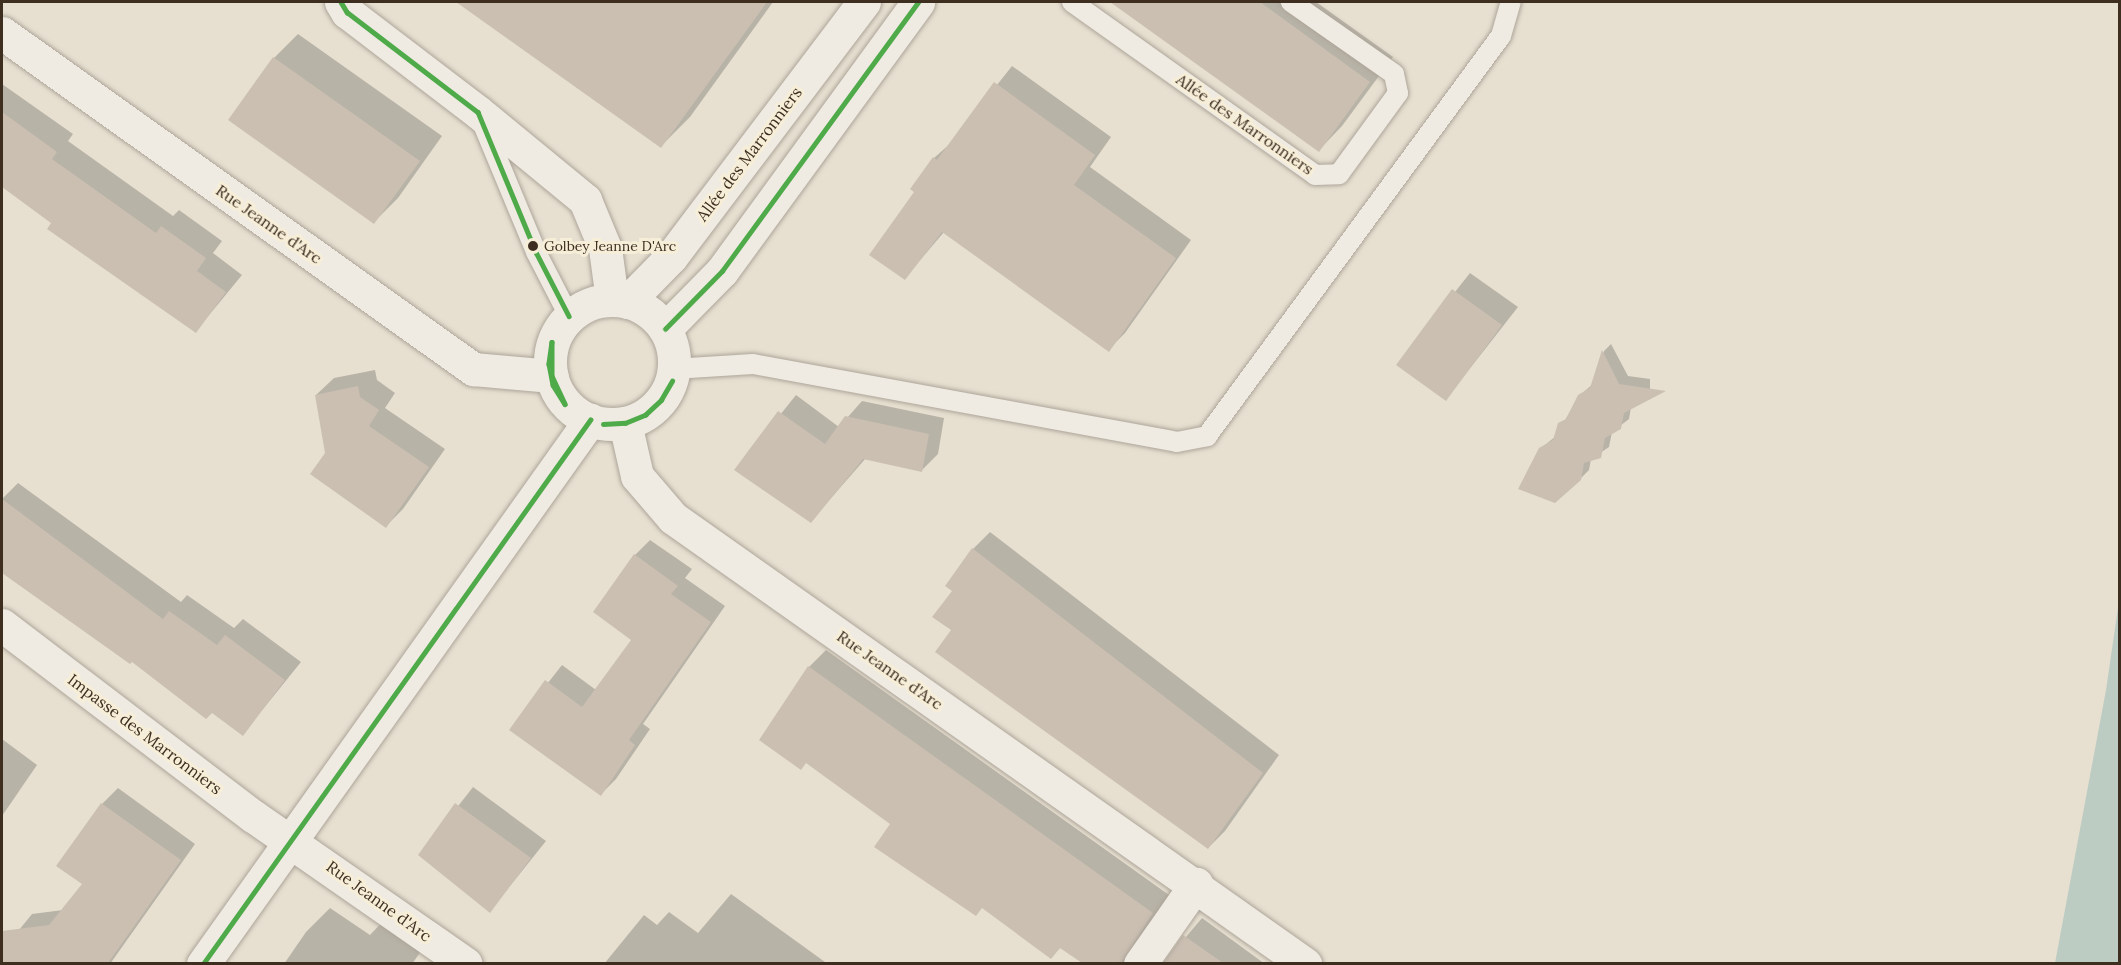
<!DOCTYPE html>
<html>
<head>
<meta charset="utf-8">
<style>
	body { margin:0 }
	#map { position:relative; width:2121px; height:965px; overflow:hidden; background:#e7e0d1; font-family:Lora,serif }
	div>[style] { position:absolute }
	[style*='--x'] { left:calc(var(--x)*1px); top:calc(var(--y)*1px); width:calc(var(--w)*1px); rotate:calc(var(--a)*1deg) }
	.water>* { inset:0; background:#bcccc2 }
	.shadow>* { inset:0; background:#0003 }
	.building>* { inset:0; background:#cbbfb2 }
	.roads { filter:drop-shadow(0 0 2px #ada599) drop-shadow(0 0 2px #ada599) }
	.lane>* { height:20px; margin:-10px; padding:0 10px; transform-origin:10px; border-radius:10px; background:#efebe3 }
	.street>* { height:33px; margin:-16.5px; padding:0 16.5px; transform-origin:16.5px; border-radius:16.5px; background:#efebe3 }
	.street>.ring { margin:-16.5px; padding:0; box-sizing:content-box; background:none; border:33px solid #efebe3; border-radius:50% }
	.bus-1>* { height:4.5px; margin:-2.25px; padding:0 2.25px; transform-origin:2.25px; border-radius:2.25px; background:#4faa49 }
	.dots>* { width:16px; height:16px; translate:-50% -50%; box-sizing:border-box; border:3px solid #f7eed8; border-radius:50% }
	span { translate:-50% -50%; white-space:nowrap; text-align:center; line-height:1.15; -webkit-text-stroke:6px #f7eed8; paint-order:stroke }
	.bus-label { font-size:14px; color:#3d2e20 }
	.left { translate:0 -50%; text-align:left }
	.street-label { font-size:16px; color:#3d2e20 }
	.frame { position:absolute; inset:0; border:3px solid #3d2e20; pointer-events:none }
</style>
</head>
<body>
<div id="map">
	<div class="water">
		<div style="clip-path:polygon(2119px 601px,2119px 963px,2055px 963px,2106px 690px)"></div>
	</div>
	<div class="shadow">
		<div style="clip-path:polygon(458px 2px,773px 2px,690px 117px,661px 146px)"></div>
		<div style="clip-path:polygon(1113px 2px,1316px 2px,1393px 57px,1342px 126px,1319px 150px)"></div>
		<div style="clip-path:polygon(298px 34px,442px 136px,398px 198px,374px 222px,274px 58px)"></div>
		<div style="clip-path:polygon(1012px 66px,1111px 137px,1090px 167px,1191px 240px,1125px 333px,1108px 350px,944px 232px,905px 278px,916px 192px,934px 158px,952px 142px)"></div>
		<div style="clip-path:polygon(2px 84px,73px 134px,68px 141px,173px 216px,179px 210px,222px 241px,213px 253px,242px 275px,196px 331px,2px 186px)"></div>
		<div style="clip-path:polygon(1470px 273px,1518px 307px,1446px 399px,1398px 364px)"></div>
		<div style="clip-path:polygon(1611px 344px,1628px 376px,1650px 379px,1650px 393px,1631px 407px,1629px 419px,1612px 432px,1609px 447px,1591px 459px,1589px 470px,1580px 479px,1540px 449px,1556px 436px,1579px 396px,1593px 384px,1604px 351px)"></div>
		<div style="clip-path:polygon(375px 370px,377px 380px,395px 393px,385px 408px,445px 449px,403px 509px,386px 526px,327px 453px,316px 395px,334px 378px)"></div>
		<div style="clip-path:polygon(796px 395px,839px 427px,862px 401px,944px 418px,938px 454px,922px 470px,866px 458px,811px 521px,736px 470px)"></div>
		<div style="clip-path:polygon(18px 483px,181px 602px,187px 595px,234px 628px,243px 619px,301px 662px,243px 734px,212px 711px,132px 660px,130px 662px,2px 571px,2px 499px)"></div>
		<div style="clip-path:polygon(990px 532px,1279px 755px,1225px 831px,1208px 848px,954px 591px,973px 549px)"></div>
		<div style="clip-path:polygon(650px 540px,692px 569px,685px 578px,725px 606px,643px 724px,650px 729px,616px 779px,601px 794px,511px 730px,562px 665px,596px 690px,633px 639px,635px 555px)"></div>
		<div style="clip-path:polygon(826px 650px,1169px 895px,1156px 964px,1085px 964px,1061px 947px,1051px 957px,892px 823px,809px 667px)"></div>
		<div style="clip-path:polygon(2px 739px,37px 765px,2px 816px)"></div>
		<div style="clip-path:polygon(473px 787px,546px 841px,490px 911px,420px 855px)"></div>
		<div style="clip-path:polygon(118px 788px,195px 844px,110px 964px,2px 964px,2px 951px,32px 914px,63px 910px,84px 884px,102px 804px)"></div>
		<div style="clip-path:polygon(731px 894px,825px 962px,604px 964px,644px 915px,657px 925px,669px 912px,698px 933px)"></div>
		<div style="clip-path:polygon(330px 908px,370px 935px,387px 917px,426px 944px,412px 964px,284px 964px,306px 932px)"></div>
		<div style="clip-path:polygon(1202px 918px,1265px 964px,1163px 964px)"></div>
	</div>
	<div class="building">
		<div style="clip-path:polygon(456px 2px,767px 2px,661px 148px)"></div>
		<div style="clip-path:polygon(1110px 2px,1260px 2px,1370px 82px,1319px 152px)"></div>
		<div style="clip-path:polygon(273px 57px,420px 161px,374px 224px,228px 120px)"></div>
		<div style="clip-path:polygon(994px 82px,1095px 155px,1074px 185px,1176px 258px,1109px 352px,942px 232px,905px 280px,869px 255px,914px 192px,910px 189px,933px 157px,937px 160px)"></div>
		<div style="clip-path:polygon(2px 112px,57px 152px,52px 159px,156px 233px,161px 226px,206px 258px,197px 271px,226px 292px,196px 333px,47px 229px,51px 223px,2px 187px)"></div>
		<div style="clip-path:polygon(1452px 289px,1502px 325px,1446px 401px,1396px 365px)"></div>
		<div style="clip-path:polygon(1602px 350px,1619px 384px,1666px 391px,1624px 413px,1621px 429px,1605px 438px,1601px 458px,1584px 463px,1581px 480px,1555px 503px,1518px 489px,1539px 448px,1553px 440px,1558px 423px,1566px 419px,1578px 395px,1590px 388px)"></div>
		<div style="clip-path:polygon(358px 386px,360px 397px,379px 410px,369px 426px,429px 467px,386px 528px,310px 474px,325px 453px,315px 395px)"></div>
		<div style="clip-path:polygon(778px 411px,825px 444px,845px 416px,929px 434px,922px 472px,863px 459px,811px 523px,734px 470px)"></div>
		<div style="clip-path:polygon(2px 499px,163px 619px,169px 611px,217px 645px,225px 635px,285px 680px,243px 736px,212px 713px,206px 719px,132px 662px,130px 664px,2px 573px)"></div>
		<div style="clip-path:polygon(972px 548px,1263px 773px,1208px 849px,935px 652px,951px 630px,932px 617px,952px 591px,945px 586px)"></div>
		<div style="clip-path:polygon(634px 554px,678px 586px,671px 594px,711px 622px,629px 740px,635px 745px,601px 796px,509px 730px,545px 680px,582px 707px,631px 640px,593px 612px)"></div>
		<div style="clip-path:polygon(808px 666px,1153px 913px,1121px 963px,1082px 963px,1060px 948px,1051px 959px,982px 908px,976px 916px,874px 847px,890px 824px,806px 763px,801px 770px,759px 740px)"></div>
		<div style="clip-path:polygon(101px 803px,181px 860px,108px 963px,2px 963px,2px 931px,49px 925px,82px 884px,56px 866px)"></div>
		<div style="clip-path:polygon(455px 803px,531px 858px,490px 913px,418px 855px)"></div>
		<div style="clip-path:polygon(1183px 935px,1223px 963px,1163px 963px)"></div>
	</div>
	<div class="roads">
		<div class="lane">
			<div style="--x:1072;--y:2;--w:298;--a:35.4"></div>
			<div style="--x:1315;--y:175;--w:24;--a:-2"></div>
			<div style="--x:1339;--y:174;--w:100;--a:-53.9"></div>
			<div style="--x:1398;--y:93;--w:19;--a:-102"></div>
			<div style="--x:1394;--y:74;--w:126;--a:-145"></div>
			<div style="--x:482;--y:122;--w:141;--a:67.4"></div>
			<div style="--x:536;--y:252;--w:72;--a:62.7"></div>
			<div style="--x:673;--y:369;--w:80;--a:-3.6"></div>
			<div style="--x:753;--y:364;--w:431;--a:10.4"></div>
			<div style="--x:1177;--y:442;--w:31;--a:-11"></div>
			<div style="--x:1207;--y:436;--w:496;--a:-53.7"></div>
			<div style="--x:1501;--y:36;--w:35;--a:-74"></div>
		</div>
		<div class="street">
			<div style="--x:341;--y:2;--w:12;--a:59"></div>
			<div style="--x:347;--y:12;--w:165;--a:37.4"></div>
			<div style="--x:478;--y:112;--w:139;--a:39.4"></div>
			<div style="--x:585;--y:200;--w:52;--a:67.4"></div>
			<div style="--x:605;--y:248;--w:52;--a:82.3"></div>
			<div style="--x:2;--y:33;--w:579;--a:35.5"></div>
			<div style="--x:473;--y:369;--w:79;--a:5.1"></div>
			<div class="ring" style="left:550px;top:300px;width:91px;height:91px"></div>
			<div style="--x:627;--y:302;--w:63;--a:-45.6"></div>
			<div style="--x:671;--y:257;--w:320;--a:-52.9"></div>
			<div style="--x:665;--y:329;--w:81;--a:-45.5"></div>
			<div style="--x:722;--y:271;--w:333;--a:-53.9"></div>
			<div style="--x:625;--y:423;--w:54;--a:77.2"></div>
			<div style="--x:637;--y:476;--w:55;--a:49.4"></div>
			<div style="--x:673;--y:518;--w:774;--a:35.21"></div>
			<div style="--x:2;--y:625;--w:315;--a:37.3"></div>
			<div style="--x:253;--y:816;--w:259;--a:34.8"></div>
			<div style="--x:203;--y:964;--w:668;--a:-54.57"></div>
			<div style="--x:1140;--y:964;--w:98;--a:-55"></div>
		</div>
	</div>
	<div class="bus-1">
		<div style="--x:341;--y:2;--w:12;--a:59"></div>
		<div style="--x:347;--y:12;--w:165;--a:37.4"></div>
		<div style="--x:478;--y:112;--w:152;--a:67.5"></div>
		<div style="--x:536;--y:252;--w:72;--a:62.7"></div>
		<div style="--x:665;--y:329;--w:81;--a:-45.5"></div>
		<div style="--x:722;--y:271;--w:333;--a:-53.9"></div>
		<div style="--x:552;--y:342;--w:34;--a:90"></div>
		<div style="--x:552;--y:376;--w:31;--a:65"></div>
		<div style="--x:552;--y:342;--w:22;--a:98"></div>
		<div style="--x:549;--y:364;--w:21;--a:79"></div>
		<div style="--x:553;--y:385;--w:22;--a:58"></div>
		<div style="--x:603;--y:424;--w:22;--a:-3"></div>
		<div style="--x:625;--y:423;--w:22;--a:-22"></div>
		<div style="--x:645;--y:415;--w:22;--a:-43"></div>
		<div style="--x:661;--y:400;--w:22;--a:-60"></div>
		<div style="--x:203;--y:964;--w:668;--a:-54.57"></div>
	</div>
	<div class="dots">
		<div style="left:533px;top:246px;background:#3d2e20"></div>
	</div>
	<div class="bus-label">
		<span class="left" style="left:544px;top:246px">Golbey Jeanne D'Arc</span>
	</div>
	<div class="street-label">
		<span style="left:1245px;top:124px;rotate:35deg">Allée des Marronniers</span>
		<span style="left:749px;top:154px;rotate:-53deg">Allée des Marronniers</span>
		<span style="left:269px;top:224px;rotate:35deg">Rue Jeanne d'Arc</span>
		<span style="left:890px;top:670px;rotate:35deg">Rue Jeanne d'Arc</span>
		<span style="left:145px;top:734px;rotate:37deg">Impasse des Marronniers</span>
		<span style="left:379px;top:901px;rotate:36deg">Rue Jeanne d'Arc</span>
	</div>
	<div class="frame"></div>
</div>
</body>
</html>
